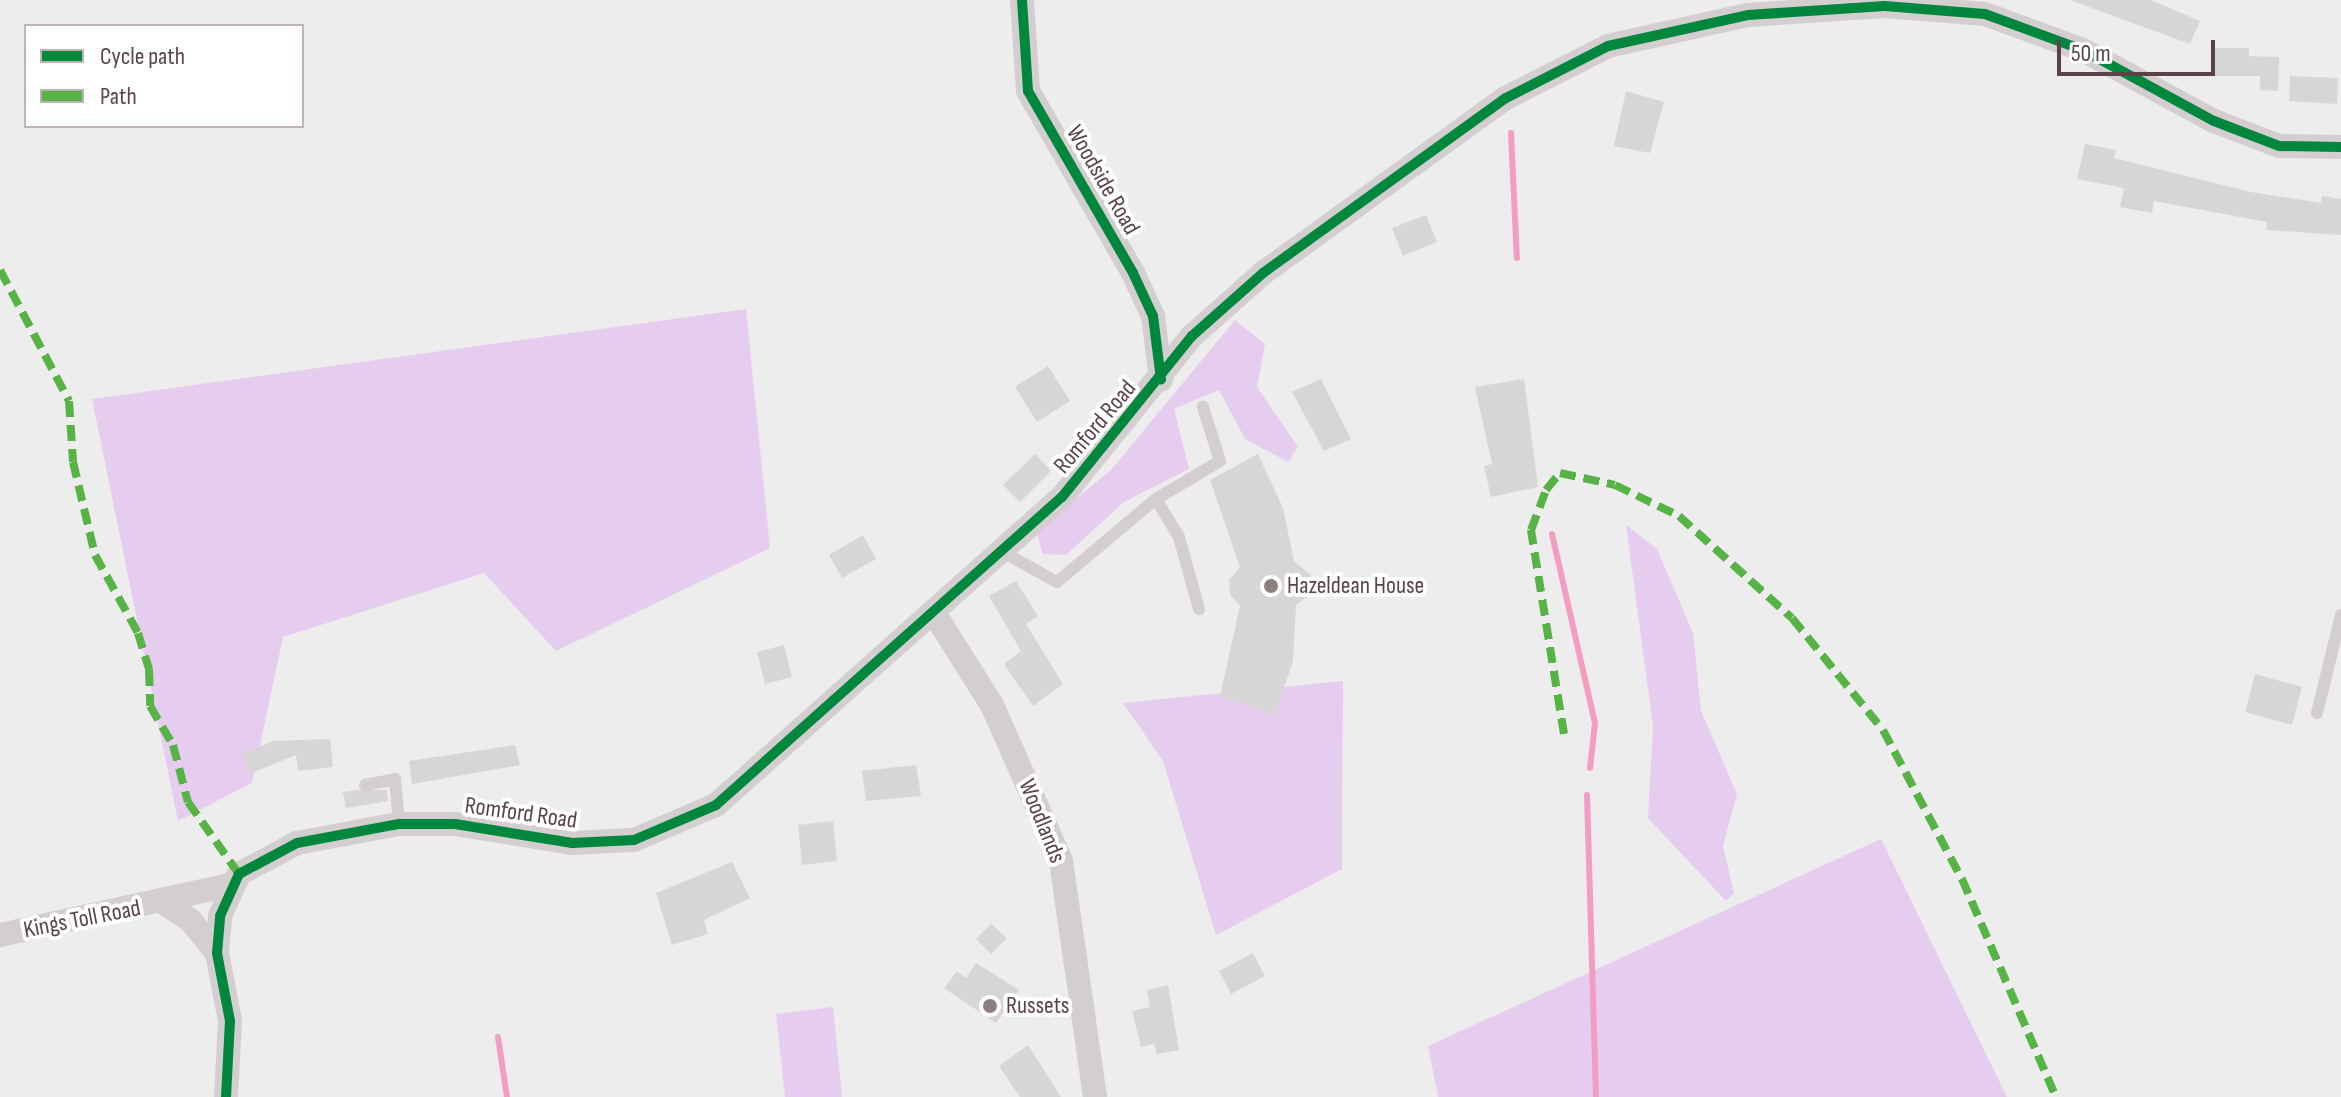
<!DOCTYPE html>
<html>
<head>
<meta charset="utf-8">
<style>
	body { margin:0 }
	#map { position:relative; width:2341px; height:1097px; overflow:hidden; background:#ecedec; font-family:"Sofia Sans Condensed",sans-serif }
	div>[style] { position:absolute }
	[style*='--x'] { left:calc(var(--x)*1px); top:calc(var(--y)*1px); width:calc(var(--w)*1px); rotate:calc(var(--a)*1deg) }
	.green>* { inset:0; background:#e6cdef }
	.stream>* { height:6px; margin:-3px; padding:0 3px; transform-origin:3px; border-radius:3px; background:#f29ec3 }
	.building>* { inset:0; background:#d8d5d6 }
	.lane>* { height:12px; margin:-6px; padding:0 6px; transform-origin:6px; border-radius:6px; background:#d5ced0 }
	.street>* { height:24px; margin:-12px; padding:0 12px; transform-origin:12px; border-radius:12px; background:#d5ced0 }
	.quiet>* { height:8px; margin-top:-4px; transform-origin:0; background:repeating-linear-gradient(90deg,#58b347 0 16px,transparent 0 24px) }
	.cycleway>* { height:10px; margin:-5px; padding:0 5px; transform-origin:5px; border-radius:5px; background:#00873e }
	.dots>* { width:22px; height:22px; translate:-50% -50%; box-sizing:border-box; border:4px solid #fff; border-radius:50% }
	span { translate:-50% -50%; white-space:nowrap; text-align:center; line-height:1.15; -webkit-text-stroke:8px #fff; paint-order:stroke }
	.street-label { font-size:24px; color:#5a4246 }
	.poi-label { font-size:24px; color:#5a4246 }
	.left { translate:0 -50%; text-align:left }
	.legend { position:absolute; left:24px; top:24px; width:280px; height:104px; box-sizing:border-box; background:#fff; border:2px solid #bdb3b5; margin:0; padding:10px 14px; list-style:none; font-size:24px; color:#5a4246 }
	.legend li { display:flex; align-items:center; gap:16px; height:40px }
	.legend b { width:40px; border:2px solid #bdb3b5 }
	.scale { position:absolute; left:2057px; top:40px; width:158px; height:36px; box-sizing:border-box; border:4px solid #5a4246; border-top:0; padding-left:10px; font-size:24px; line-height:28px; white-space:nowrap; color:#5a4246; -webkit-text-stroke:6px #fff; paint-order:stroke }
</style>
</head>
<body>
<div id="map">
	<div class="green">
		<div style="clip-path:polygon(746px 309px,770px 548px,556px 651px,484px 573px,283px 637px,252px 783px,178px 821px,92px 399px)"></div>
		<div style="clip-path:polygon(1235px 320px,1265px 344px,1257px 387px,1298px 447px,1288px 462px,1245px 439px,1219px 390px,1174px 409px,1189px 469px,1124px 502px,1066px 555px,1043px 554px,1036px 531px,1111px 470px)"></div>
		<div style="clip-path:polygon(1626px 525px,1657px 549px,1693px 633px,1701px 711px,1737px 794px,1723px 846px,1734px 893px,1726px 901px,1648px 818px,1653px 726px)"></div>
		<div style="clip-path:polygon(1343px 681px,1342px 869px,1216px 935px,1163px 761px,1123px 703px)"></div>
		<div style="clip-path:polygon(1881px 839px,2007px 1097px,1438px 1097px,1428px 1046px)"></div>
		<div style="clip-path:polygon(833px 1007px,842px 1097px,785px 1097px,776px 1014px)"></div>
	</div>
	<div class="stream">
		<div style="--x:1511;--y:133;--w:125;--a:87.3"></div>
		<div style="--x:1552;--y:534;--w:194;--a:77.2"></div>
		<div style="--x:1595;--y:723;--w:45;--a:96.3"></div>
		<div style="--x:1587;--y:795;--w:302;--a:88.3"></div>
		<div style="--x:498;--y:1037;--w:61;--a:81.5"></div>
	</div>
	<div class="building">
		<div style="clip-path:polygon(2070px 0,2151px 0,2200px 21px,2190px 44px)"></div>
		<div style="clip-path:polygon(2213px 48px,2249px 48px,2249px 56px,2279px 57px,2278px 91px,2260px 90px,2260px 76px,2213px 76px)"></div>
		<div style="clip-path:polygon(2290px 76px,2338px 78px,2337px 104px,2289px 101px)"></div>
		<div style="clip-path:polygon(1626px 91px,1664px 102px,1650px 153px,1614px 146px)"></div>
		<div style="clip-path:polygon(2085px 144px,2116px 150px,2114px 158px,2251px 192px,2321px 203px,2322px 196px,2341px 199px,2341px 235px,2266px 230px,2267px 222px,2154px 201px,2152px 213px,2120px 207px,2124px 188px,2077px 179px)"></div>
		<div style="clip-path:polygon(1426px 215px,1437px 242px,1403px 256px,1392px 228px)"></div>
		<div style="clip-path:polygon(1048px 366px,1070px 401px,1037px 422px,1015px 387px)"></div>
		<div style="clip-path:polygon(1321px 379px,1351px 439px,1324px 451px,1292px 392px)"></div>
		<div style="clip-path:polygon(1524px 379px,1538px 487px,1491px 497px,1484px 466px,1492px 464px,1475px 387px)"></div>
		<div style="clip-path:polygon(1035px 454px,1051px 471px,1020px 502px,1003px 485px)"></div>
		<div style="clip-path:polygon(1258px 454px,1283px 508px,1294px 561px,1311px 575px,1313px 593px,1296px 605px,1293px 661px,1275px 715px,1220px 696px,1240px 606px,1230px 595px,1229px 580px,1240px 567px,1210px 480px)"></div>
		<div style="clip-path:polygon(863px 535px,876px 559px,842px 578px,829px 555px)"></div>
		<div style="clip-path:polygon(1016px 581px,1038px 616px,1026px 624px,1063px 684px,1033px 706px,1004px 664px,1021px 651px,989px 596px)"></div>
		<div style="clip-path:polygon(784px 645px,792px 677px,765px 684px,757px 652px)"></div>
		<div style="clip-path:polygon(2255px 674px,2302px 687px,2292px 725px,2245px 712px)"></div>
		<div style="clip-path:polygon(330px 739px,333px 767px,298px 771px,296px 755px,249px 774px,242px 754px,273px 741px)"></div>
		<div style="clip-path:polygon(515px 745px,520px 765px,412px 784px,409px 761px)"></div>
		<div style="clip-path:polygon(916px 765px,921px 796px,866px 801px,862px 771px)"></div>
		<div style="clip-path:polygon(358px 790px,387px 790px,388px 801px,346px 808px,343px 792px)"></div>
		<div style="clip-path:polygon(833px 821px,837px 861px,802px 865px,798px 825px)"></div>
		<div style="clip-path:polygon(732px 862px,750px 898px,704px 920px,708px 934px,672px 945px,656px 893px)"></div>
		<div style="clip-path:polygon(991px 924px,1007px 938px,991px 954px,976px 939px)"></div>
		<div style="clip-path:polygon(1253px 953px,1265px 976px,1231px 994px,1219px 971px)"></div>
		<div style="clip-path:polygon(976px 963px,1019px 990px,996px 1023px,944px 988px,957px 971px,966px 978px)"></div>
		<div style="clip-path:polygon(1168px 985px,1179px 1050px,1157px 1054px,1154px 1044px,1141px 1047px,1132px 1011px,1150px 1007px,1147px 990px)"></div>
		<div style="clip-path:polygon(1028px 1045px,1061px 1097px,1020px 1097px,999px 1066px)"></div>
	</div>
	<div class="lane">
		<div style="--x:1156;--y:499;--w:74;--a:-30.7"></div>
		<div style="--x:1220;--y:461;--w:57;--a:-107.5"></div>
		<div style="--x:1001;--y:551;--w:64;--a:29"></div>
		<div style="--x:1057;--y:582;--w:129;--a:-40"></div>
		<div style="--x:1156;--y:499;--w:44;--a:58.8"></div>
		<div style="--x:1179;--y:537;--w:75;--a:74.5"></div>
		<div style="--x:2317;--y:713;--w:101;--a:-76.2"></div>
		<div style="--x:365;--y:785;--w:31;--a:-11"></div>
		<div style="--x:395;--y:779;--w:45;--a:84.9"></div>
	</div>
	<div class="street">
		<div style="--x:1022;--y:0;--w:91;--a:86.2"></div>
		<div style="--x:1028;--y:91;--w:210;--a:60"></div>
		<div style="--x:1133;--y:273;--w:47;--a:65.1"></div>
		<div style="--x:1153;--y:316;--w:64;--a:82.8"></div>
		<div style="--x:934;--y:613;--w:109;--a:57.8"></div>
		<div style="--x:992;--y:705;--w:171;--a:66.1"></div>
		<div style="--x:1061;--y:861;--w:238;--a:81.8"></div>
		<div style="--x:163;--y:902;--w:34;--a:34"></div>
		<div style="--x:191;--y:921;--w:41;--a:50.9"></div>
		<div style="--x:0;--y:935;--w:234;--a:-12.3"></div>
		<div style="--x:226;--y:1097;--w:76;--a:-87"></div>
		<div style="--x:230;--y:1021;--w:69;--a:-100.8"></div>
		<div style="--x:217;--y:953;--w:37;--a:-85"></div>
		<div style="--x:220;--y:916;--w:46;--a:-65.7"></div>
		<div style="--x:239;--y:874;--w:66;--a:-28.1"></div>
		<div style="--x:297;--y:843;--w:104;--a:-10.6"></div>
		<div style="--x:399;--y:824;--w:56;--a:0"></div>
		<div style="--x:455;--y:824;--w:119;--a:9.2"></div>
		<div style="--x:572;--y:843;--w:62;--a:-2.8"></div>
		<div style="--x:634;--y:840;--w:89;--a:-23.1"></div>
		<div style="--x:716;--y:805;--w:463;--a:-41.7"></div>
		<div style="--x:1062;--y:497;--w:207;--a:-51.1"></div>
		<div style="--x:1192;--y:336;--w:95;--a:-41.6"></div>
		<div style="--x:1263;--y:273;--w:299;--a:-35.8"></div>
		<div style="--x:1506;--y:98;--w:114;--a:-27"></div>
		<div style="--x:1608;--y:46;--w:143;--a:-12.5"></div>
		<div style="--x:1748;--y:15;--w:137;--a:-3.8"></div>
		<div style="--x:1885;--y:6;--w:100;--a:4.6"></div>
		<div style="--x:1985;--y:14;--w:104;--a:20.2"></div>
		<div style="--x:2083;--y:50;--w:149;--a:28.5"></div>
		<div style="--x:2214;--y:121;--w:70;--a:21"></div>
		<div style="--x:2279;--y:146;--w:62;--a:0.9"></div>
	</div>
	<div class="quiet">
		<div style="--x:0;--y:270;--w:148;--a:62.2"></div>
		<div style="--x:69;--y:401;--w:61;--a:86.2"></div>
		<div style="--x:73;--y:462;--w:96;--a:76.7"></div>
		<div style="--x:95;--y:555;--w:89;--a:61.1"></div>
		<div style="--x:138;--y:633;--w:39;--a:73"></div>
		<div style="--x:149;--y:670;--w:36;--a:88"></div>
		<div style="--x:150;--y:706;--w:45;--a:59.5"></div>
		<div style="--x:173;--y:745;--w:59;--a:75.3"></div>
		<div style="--x:188;--y:802;--w:88;--a:54.7"></div>
		<div style="--x:1564;--y:734;--w:207;--a:-99.2"></div>
		<div style="--x:1531;--y:530;--w:43;--a:-69.4"></div>
		<div style="--x:1546;--y:490;--w:22;--a:-51"></div>
		<div style="--x:1560;--y:473;--w:56;--a:12.3"></div>
		<div style="--x:1615;--y:485;--w:71;--a:25.8"></div>
		<div style="--x:1679;--y:516;--w:152;--a:42.1"></div>
		<div style="--x:1792;--y:618;--w:144;--a:50.9"></div>
		<div style="--x:1883;--y:730;--w:169;--a:62.1"></div>
		<div style="--x:1962;--y:879;--w:237;--a:66.7"></div>
	</div>
	<div class="cycleway">
		<div style="--x:1022;--y:0;--w:91;--a:86.2"></div>
		<div style="--x:1028;--y:91;--w:210;--a:60"></div>
		<div style="--x:1133;--y:273;--w:47;--a:65.1"></div>
		<div style="--x:1153;--y:316;--w:64;--a:82.8"></div>
		<div style="--x:226;--y:1097;--w:76;--a:-87"></div>
		<div style="--x:230;--y:1021;--w:69;--a:-100.8"></div>
		<div style="--x:217;--y:953;--w:37;--a:-85"></div>
		<div style="--x:220;--y:916;--w:46;--a:-65.7"></div>
		<div style="--x:239;--y:874;--w:66;--a:-28.1"></div>
		<div style="--x:297;--y:843;--w:104;--a:-10.6"></div>
		<div style="--x:399;--y:824;--w:56;--a:0"></div>
		<div style="--x:455;--y:824;--w:119;--a:9.2"></div>
		<div style="--x:572;--y:843;--w:62;--a:-2.8"></div>
		<div style="--x:634;--y:840;--w:89;--a:-23.1"></div>
		<div style="--x:716;--y:805;--w:463;--a:-41.7"></div>
		<div style="--x:1062;--y:497;--w:207;--a:-51.1"></div>
		<div style="--x:1192;--y:336;--w:95;--a:-41.6"></div>
		<div style="--x:1263;--y:273;--w:299;--a:-35.8"></div>
		<div style="--x:1506;--y:98;--w:114;--a:-27"></div>
		<div style="--x:1608;--y:46;--w:143;--a:-12.5"></div>
		<div style="--x:1748;--y:15;--w:137;--a:-3.8"></div>
		<div style="--x:1885;--y:6;--w:100;--a:4.6"></div>
		<div style="--x:1985;--y:14;--w:104;--a:20.2"></div>
		<div style="--x:2083;--y:50;--w:149;--a:28.5"></div>
		<div style="--x:2214;--y:121;--w:70;--a:21"></div>
		<div style="--x:2279;--y:146;--w:62;--a:0.9"></div>
	</div>
	<div class="dots">
		<div style="left:1271px;top:586px;background:#8d7e80"></div>
		<div style="left:990px;top:1006px;background:#8d7e80"></div>
	</div>
	<div class="street-label">
		<span style="left:1103px;top:180px;rotate:60deg">Woodside Road</span>
		<span style="left:1095px;top:427px;rotate:-50deg">Romford Road</span>
		<span style="left:521px;top:813px;rotate:8deg">Romford Road</span>
		<span style="left:1042px;top:821px;rotate:68deg">Woodlands</span>
		<span style="left:82px;top:919px;rotate:-11deg">Kings Toll Road</span>
	</div>
	<div class="poi-label">
		<span class="left" style="left:1287px;top:586px">Hazeldean House</span>
		<span class="left" style="left:1006px;top:1006px">Russets</span>
	</div>
	<ul class="legend">
	<li><b style="height:10px;background:#00873e"></b>Cycle path</li>
	<li><b style="height:10px;background:#58b347"></b>Path</li>
	</ul>
	<div class="scale">50 m</div>
</div>
</body>
</html>
